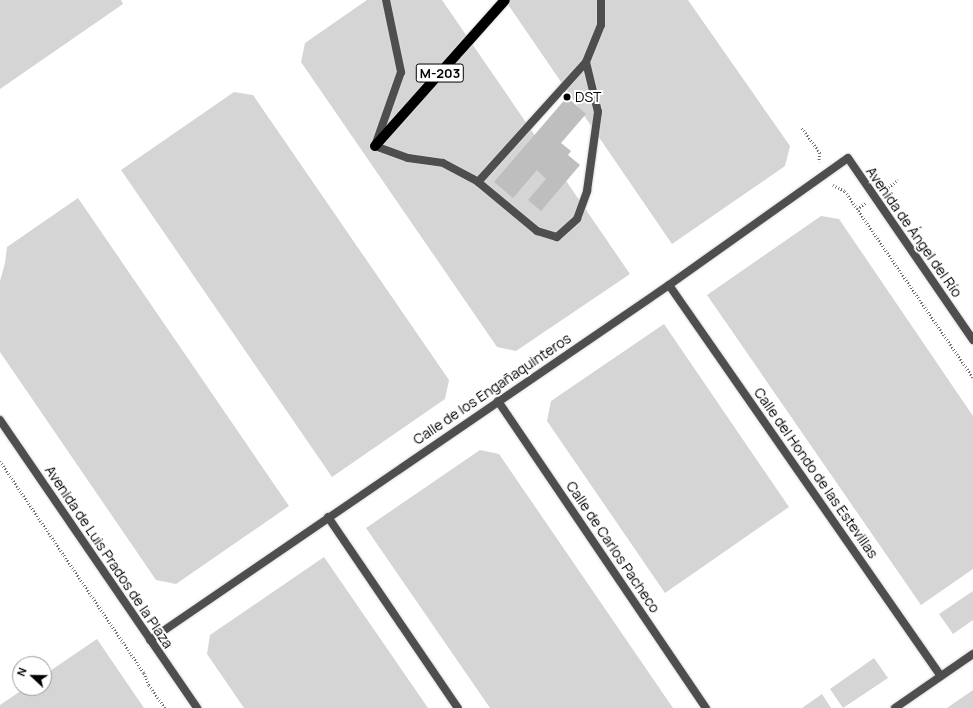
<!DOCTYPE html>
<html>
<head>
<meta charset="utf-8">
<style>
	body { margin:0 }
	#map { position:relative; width:973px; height:708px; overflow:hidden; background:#fff; font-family:Manrope,sans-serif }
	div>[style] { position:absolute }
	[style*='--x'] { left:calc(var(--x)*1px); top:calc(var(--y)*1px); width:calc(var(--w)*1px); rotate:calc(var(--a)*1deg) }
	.green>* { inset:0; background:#d5d5d5 }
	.building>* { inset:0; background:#bebebe }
	.path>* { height:2.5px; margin-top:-1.25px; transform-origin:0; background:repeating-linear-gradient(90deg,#707070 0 1px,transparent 0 3px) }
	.roads { filter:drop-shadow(0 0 1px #dbdbdb) drop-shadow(0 0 1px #dbdbdb) }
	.service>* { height:8px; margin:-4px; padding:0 4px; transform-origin:4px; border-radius:4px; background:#4e4e4e }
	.minor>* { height:8px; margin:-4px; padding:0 4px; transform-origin:4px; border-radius:4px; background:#4e4e4e }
	.primary>* { height:10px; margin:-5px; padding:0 5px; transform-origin:5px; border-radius:5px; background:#000 }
	.dots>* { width:11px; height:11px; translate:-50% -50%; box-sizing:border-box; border:2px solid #fff; border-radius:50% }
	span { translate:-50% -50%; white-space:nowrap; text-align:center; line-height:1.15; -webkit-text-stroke:4px #fff; paint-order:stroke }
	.shield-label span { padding:1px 3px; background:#fff; border:1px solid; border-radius:3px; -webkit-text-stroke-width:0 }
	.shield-label { font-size:13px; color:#000; font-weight:700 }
	.poi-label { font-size:14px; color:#000 }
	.left { translate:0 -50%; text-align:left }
	.street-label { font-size:14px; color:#000 }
	.north { position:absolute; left:12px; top:656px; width:40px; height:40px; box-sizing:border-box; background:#fff; border:1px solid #999; border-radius:50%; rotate:292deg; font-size:11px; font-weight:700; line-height:16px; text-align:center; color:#000 }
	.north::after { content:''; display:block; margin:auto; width:14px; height:18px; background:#000; clip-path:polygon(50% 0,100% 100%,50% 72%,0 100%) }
</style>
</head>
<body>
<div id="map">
	<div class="green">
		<div style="clip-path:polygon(0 0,121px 0,123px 4px,0 89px)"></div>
		<div style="clip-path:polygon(367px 0,442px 0,630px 274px,516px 351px,497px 347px,301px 62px,305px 43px)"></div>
		<div style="clip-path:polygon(505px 0,688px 0,790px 146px,785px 166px,672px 244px)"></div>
		<div style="clip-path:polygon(234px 92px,253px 95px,449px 380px,445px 399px,332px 477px,121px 170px)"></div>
		<div style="clip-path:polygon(78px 198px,289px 506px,176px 584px,156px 580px,0 352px,0 281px,5px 263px,7px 247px)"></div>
		<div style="clip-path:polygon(821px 216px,839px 219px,973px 416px,973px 569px,921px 605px,707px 295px)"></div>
		<div style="clip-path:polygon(664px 324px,789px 507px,665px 593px,547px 421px,551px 401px)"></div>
		<div style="clip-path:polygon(480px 450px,499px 454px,673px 708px,490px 708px,366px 528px)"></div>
		<div style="clip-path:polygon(324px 557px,428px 708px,244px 708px,207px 654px,210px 635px)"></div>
		<div style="clip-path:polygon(973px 591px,973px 620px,953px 634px,939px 614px)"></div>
		<div style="clip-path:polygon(97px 639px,144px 708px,0 708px,0 705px,25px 688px,44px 688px,44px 675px)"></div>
		<div style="clip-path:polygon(874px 658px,888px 678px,843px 708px,830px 689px)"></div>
		<div style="clip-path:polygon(973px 690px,973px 708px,947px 708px)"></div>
		<div style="clip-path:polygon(822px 694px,831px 708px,802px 708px)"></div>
	</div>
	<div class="building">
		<div style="clip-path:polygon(567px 97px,586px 114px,561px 143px,571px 151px,568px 155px,580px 165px,541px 211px,528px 200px,546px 179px,537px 170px,513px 198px,494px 182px)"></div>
	</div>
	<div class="path">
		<div style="--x:802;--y:128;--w:31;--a:54"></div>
		<div style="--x:820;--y:153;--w:9;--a:96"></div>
		<div style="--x:833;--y:185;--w:13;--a:27"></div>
		<div style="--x:845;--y:191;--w:226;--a:55.5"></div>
		<div style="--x:886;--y:189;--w:15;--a:-37"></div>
		<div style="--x:857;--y:209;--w:10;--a:-37"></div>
		<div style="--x:0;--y:461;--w:256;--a:55.8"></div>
		<div style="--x:144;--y:673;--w:13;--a:67"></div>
		<div style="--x:149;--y:685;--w:28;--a:55"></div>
	</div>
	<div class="roads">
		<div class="service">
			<div style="--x:386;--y:0;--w:74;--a:78.2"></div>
			<div style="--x:401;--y:72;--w:78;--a:109.4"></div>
			<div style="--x:375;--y:146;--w:35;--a:20"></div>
			<div style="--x:408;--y:158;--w:35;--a:8"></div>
			<div style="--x:443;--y:163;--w:40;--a:28"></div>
			<div style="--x:478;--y:182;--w:161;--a:-48"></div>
			<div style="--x:586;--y:62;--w:40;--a:-68"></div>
			<div style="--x:601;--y:25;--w:25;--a:-90"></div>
			<div style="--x:478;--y:182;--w:77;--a:39.7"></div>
			<div style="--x:537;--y:231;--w:21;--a:17"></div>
			<div style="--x:557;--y:237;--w:27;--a:-42"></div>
			<div style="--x:577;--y:219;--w:30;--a:-70"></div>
			<div style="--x:587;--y:191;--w:80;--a:-82.1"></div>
			<div style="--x:598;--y:112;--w:51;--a:-103.5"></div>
		</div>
		<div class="minor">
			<div style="--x:669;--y:285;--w:476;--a:55.2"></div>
			<div style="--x:498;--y:401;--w:371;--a:55.9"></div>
			<div style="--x:0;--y:420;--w:349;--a:55.6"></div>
			<div style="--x:328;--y:517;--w:231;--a:55.8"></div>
			<div style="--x:150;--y:640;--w:629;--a:-34.37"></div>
			<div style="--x:669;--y:285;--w:219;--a:-35.4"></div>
			<div style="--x:848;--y:158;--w:221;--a:55.5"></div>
			<div style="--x:895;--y:708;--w:95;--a:-34.7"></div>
		</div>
		<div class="primary">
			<div style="--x:375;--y:146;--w:195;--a:-48.3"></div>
		</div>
	</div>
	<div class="dots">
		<div style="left:567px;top:97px;background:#000"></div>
	</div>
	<div class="shield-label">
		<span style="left:440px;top:73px">M-203</span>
	</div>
	<div class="poi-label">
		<span class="left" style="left:575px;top:97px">DST</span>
	</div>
	<div class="street-label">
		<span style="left:914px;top:232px;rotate:55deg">Avenida de Ángel del Río</span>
		<span style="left:492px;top:389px;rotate:-34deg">Calle de los Engañaquinteros</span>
		<span style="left:816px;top:473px;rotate:55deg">Calle del Hondo de las Estevillas</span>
		<span style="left:613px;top:547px;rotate:56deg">Calle de Carlos Pacheco</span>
		<span style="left:109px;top:557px;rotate:56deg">Avenida de Luis Prados de la Plaza</span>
	</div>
	<div class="north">N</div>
</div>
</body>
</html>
